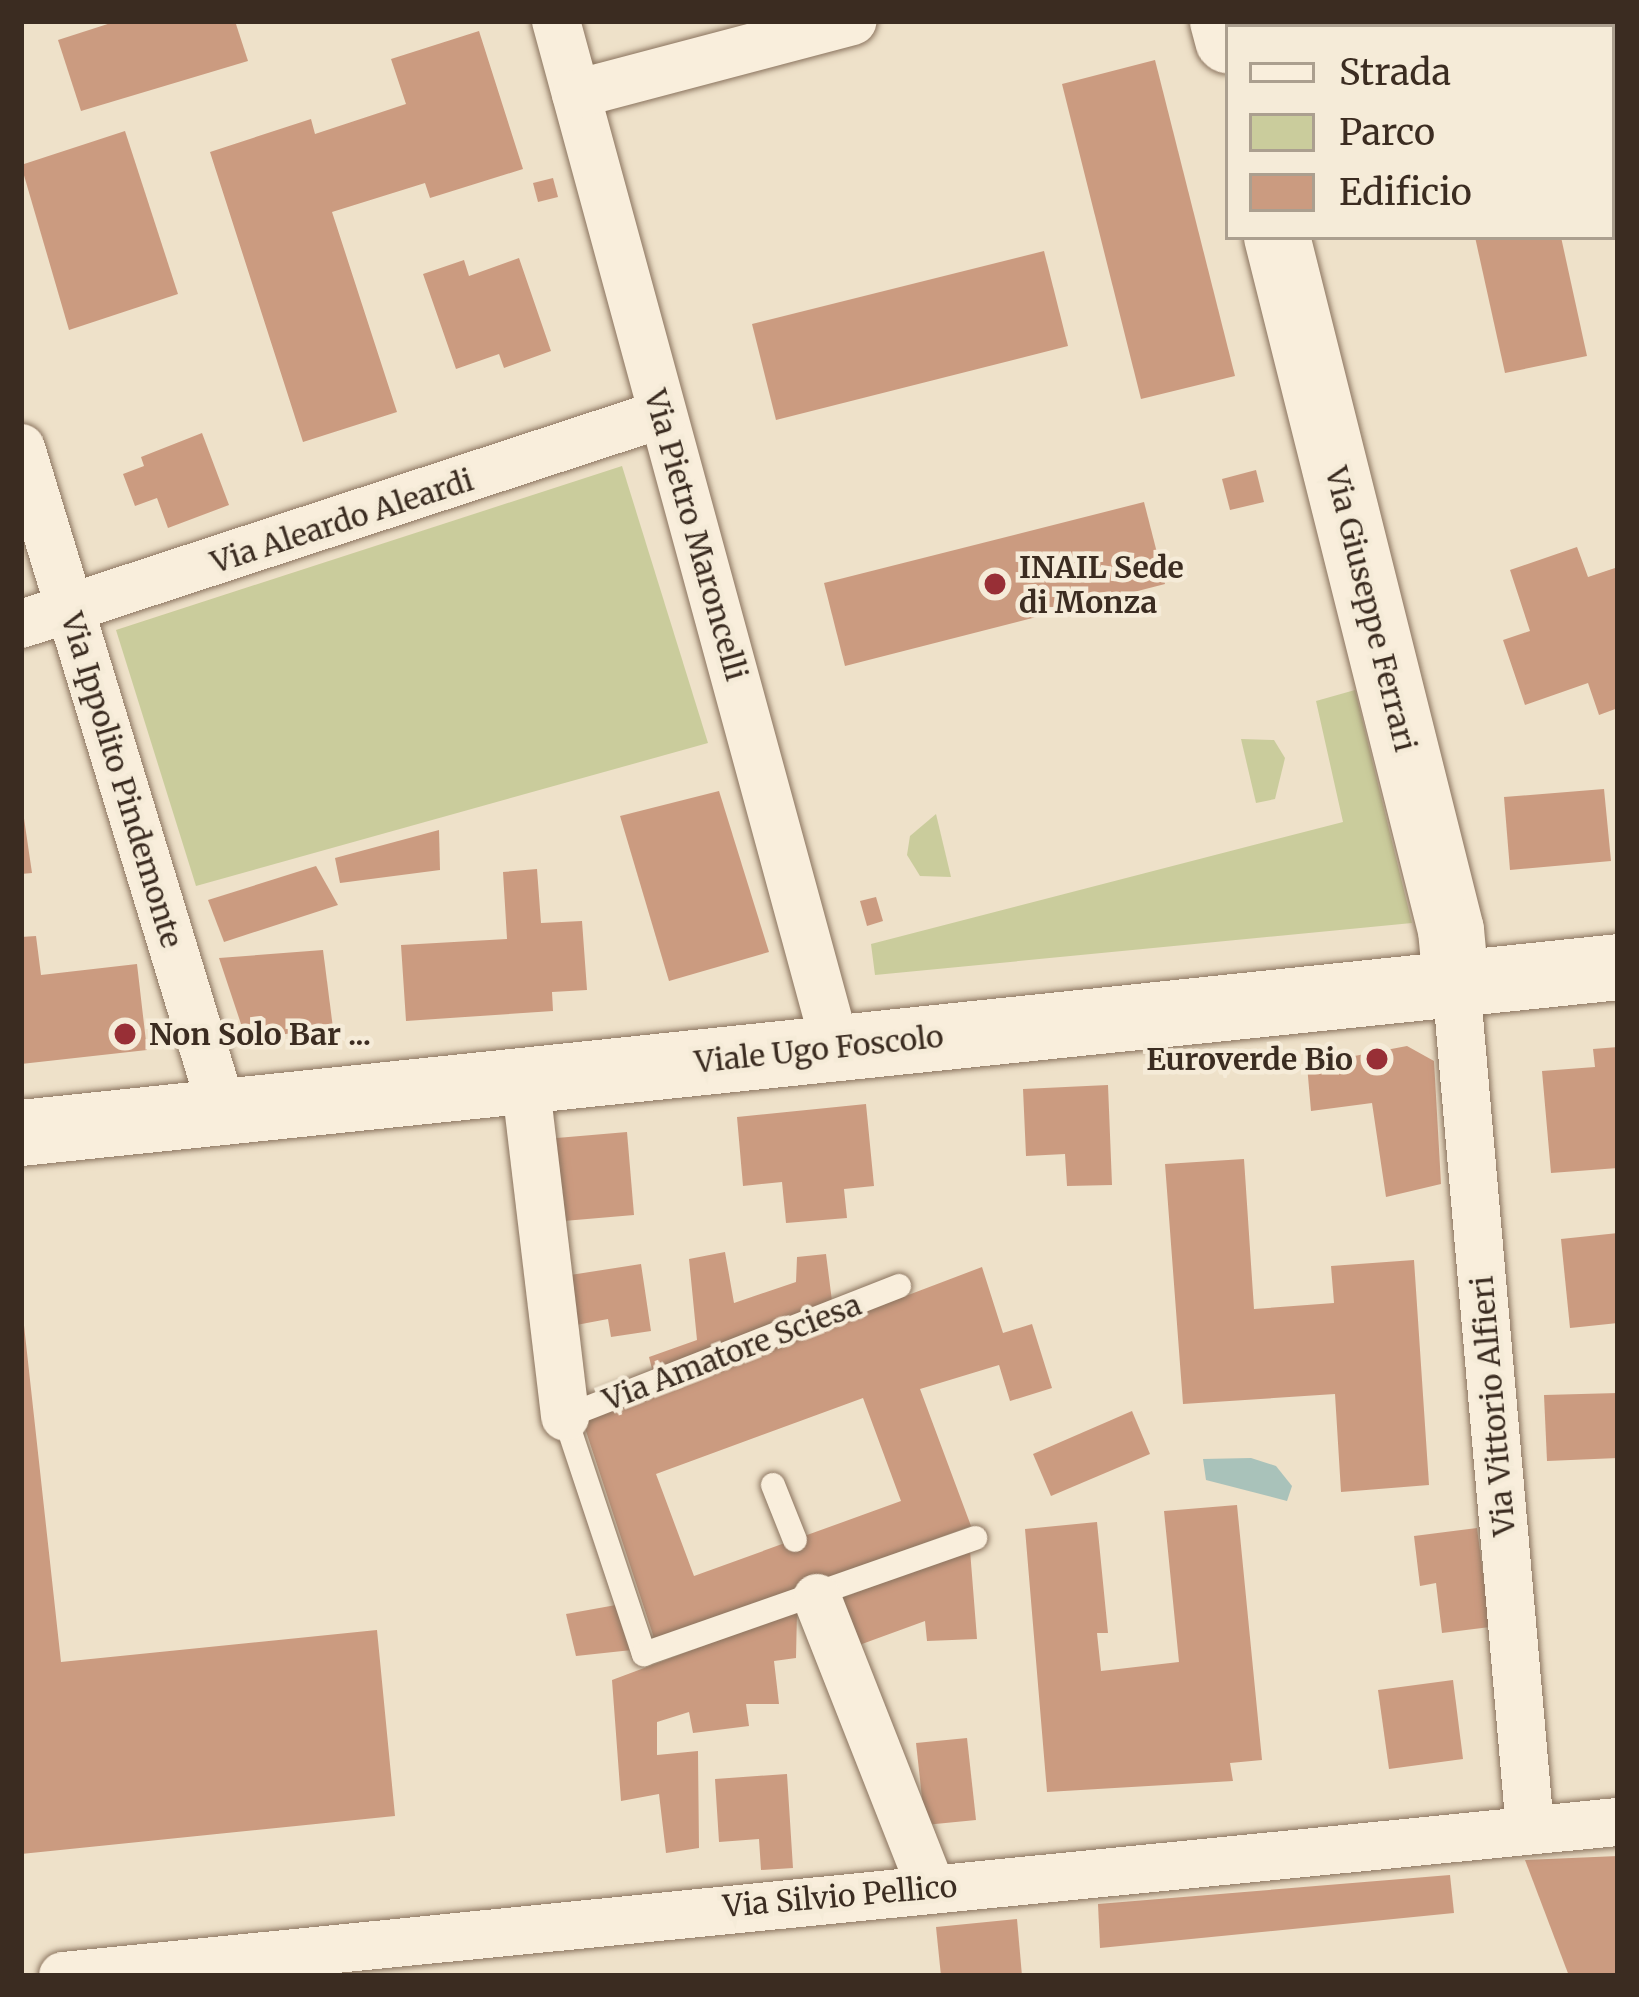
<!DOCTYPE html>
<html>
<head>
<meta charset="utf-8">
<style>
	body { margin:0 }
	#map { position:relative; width:1639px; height:1997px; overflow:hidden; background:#eee1c9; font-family:Merriweather,serif }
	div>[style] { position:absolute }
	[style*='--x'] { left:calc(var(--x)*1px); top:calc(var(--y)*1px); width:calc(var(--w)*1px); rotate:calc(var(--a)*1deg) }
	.green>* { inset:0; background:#cacc9c }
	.water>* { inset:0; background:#a9c2ba }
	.building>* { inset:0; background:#cb9b80 }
	.roads { filter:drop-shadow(0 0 3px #8a735e) drop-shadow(0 0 3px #8a735e) }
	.lane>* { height:24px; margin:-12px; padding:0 12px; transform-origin:12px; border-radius:12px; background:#f9eedc }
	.street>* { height:48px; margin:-24px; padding:0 24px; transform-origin:24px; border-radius:24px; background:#f9eedc }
	.secondary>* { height:66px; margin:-33px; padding:0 33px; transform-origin:33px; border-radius:33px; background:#f9eedc }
	.dots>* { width:33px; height:33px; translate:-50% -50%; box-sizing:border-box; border:6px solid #f5ebd8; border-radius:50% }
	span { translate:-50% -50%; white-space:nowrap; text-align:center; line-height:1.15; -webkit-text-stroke:9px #f5ebd8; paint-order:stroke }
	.street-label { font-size:30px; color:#3b2c21 }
	.poi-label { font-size:30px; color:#3b2c21; font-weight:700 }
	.left { translate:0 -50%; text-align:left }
	.right { translate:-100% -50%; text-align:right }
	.frame { position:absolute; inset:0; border:24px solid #3b2c21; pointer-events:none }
	.legend { position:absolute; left:1225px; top:24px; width:390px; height:216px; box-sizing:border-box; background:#f5ebd8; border:3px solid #ab9f8f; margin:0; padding:15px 21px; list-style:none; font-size:36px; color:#3b2c21 }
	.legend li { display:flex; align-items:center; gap:24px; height:60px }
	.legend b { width:60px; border:3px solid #ab9f8f }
</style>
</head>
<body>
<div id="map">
	<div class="green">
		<div style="clip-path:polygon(622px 466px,708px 743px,196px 886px,116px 630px)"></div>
		<div style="clip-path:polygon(1355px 690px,1412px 923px,875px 975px,871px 944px,1343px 822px,1316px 701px)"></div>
		<div style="clip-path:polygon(1241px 739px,1274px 740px,1285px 758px,1275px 799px,1256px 803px)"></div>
		<div style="clip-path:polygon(936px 814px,951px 877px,920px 876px,907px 855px,910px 836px)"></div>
	</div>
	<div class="water">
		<div style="clip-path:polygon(1251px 1458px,1276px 1466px,1292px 1486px,1287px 1501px,1206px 1480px,1203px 1459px)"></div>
	</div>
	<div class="building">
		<div style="clip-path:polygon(117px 21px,235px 21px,248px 61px,81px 111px,58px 40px)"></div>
		<div style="clip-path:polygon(1420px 21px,1515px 21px,1516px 27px,1422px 27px)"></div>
		<div style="clip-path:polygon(479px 31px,523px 169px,430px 198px,425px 183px,332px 212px,397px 412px,303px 442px,210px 152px,311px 119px,315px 134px,406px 104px,391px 59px)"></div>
		<div style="clip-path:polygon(1155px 60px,1235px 376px,1141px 399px,1062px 84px)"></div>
		<div style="clip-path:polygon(125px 131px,178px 294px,69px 330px,21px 165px)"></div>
		<div style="clip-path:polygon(553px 178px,558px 197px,538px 202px,533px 183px)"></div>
		<div style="clip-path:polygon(1475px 237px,1561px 237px,1587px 356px,1505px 373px)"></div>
		<div style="clip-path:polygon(1044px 251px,1068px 346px,776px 420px,752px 324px)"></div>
		<div style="clip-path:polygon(519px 258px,551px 351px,504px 368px,499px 354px,456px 369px,423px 274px,464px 260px,469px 276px)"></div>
		<div style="clip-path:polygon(202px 433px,229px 505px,168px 528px,157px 498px,135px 506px,123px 474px,144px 466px,141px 457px)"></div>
		<div style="clip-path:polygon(1256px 470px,1264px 502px,1230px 510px,1222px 479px)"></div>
		<div style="clip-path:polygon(1144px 502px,1165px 584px,845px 666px,824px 583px)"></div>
		<div style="clip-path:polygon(1577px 547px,1588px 577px,1618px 567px,1618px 708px,1599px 715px,1588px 683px,1525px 705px,1503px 640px,1530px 631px,1510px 570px)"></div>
		<div style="clip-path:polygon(1604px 789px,1611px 861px,1510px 870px,1504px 797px)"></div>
		<div style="clip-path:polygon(719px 791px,769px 952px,669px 981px,620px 816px)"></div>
		<div style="clip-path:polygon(21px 798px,32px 873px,21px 874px)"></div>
		<div style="clip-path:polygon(439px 830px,440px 870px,340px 883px,335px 858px)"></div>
		<div style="clip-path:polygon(316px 866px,338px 905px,224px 942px,208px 900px)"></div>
		<div style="clip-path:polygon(537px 869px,541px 923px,582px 921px,587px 990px,552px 992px,553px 1011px,406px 1021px,401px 945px,507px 939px,503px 872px)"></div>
		<div style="clip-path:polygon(876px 897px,883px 921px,867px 926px,860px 901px)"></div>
		<div style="clip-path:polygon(36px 936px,41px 975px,137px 964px,147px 1050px,21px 1064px,21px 937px)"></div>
		<div style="clip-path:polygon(323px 950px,333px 1028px,246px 1039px,219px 958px)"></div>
		<div style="clip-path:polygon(1407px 1046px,1434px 1061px,1441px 1184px,1386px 1197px,1372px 1103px,1311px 1111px,1307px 1065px)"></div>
		<div style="clip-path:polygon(1618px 1047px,1618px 1168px,1551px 1173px,1542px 1071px,1595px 1067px,1593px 1049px)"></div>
		<div style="clip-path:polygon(1108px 1085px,1112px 1185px,1067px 1186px,1065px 1154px,1026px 1156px,1023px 1089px)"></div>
		<div style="clip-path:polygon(866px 1104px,874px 1186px,844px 1189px,847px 1218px,786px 1223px,782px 1182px,743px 1186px,737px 1117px)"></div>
		<div style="clip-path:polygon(627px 1132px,634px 1215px,552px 1222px,545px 1139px)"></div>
		<div style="clip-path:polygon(1244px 1159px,1254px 1309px,1334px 1303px,1331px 1266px,1414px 1260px,1429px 1485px,1341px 1492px,1335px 1394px,1183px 1404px,1165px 1164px)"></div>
		<div style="clip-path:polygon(1618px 1233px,1618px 1323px,1570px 1328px,1561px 1239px)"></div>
		<div style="clip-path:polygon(725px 1252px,734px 1303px,796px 1282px,797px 1257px,826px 1254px,832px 1301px,653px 1373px,649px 1357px,697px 1340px,689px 1259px)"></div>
		<div style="clip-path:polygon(641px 1264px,651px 1331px,611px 1337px,608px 1319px,571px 1326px,564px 1276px)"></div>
		<div style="clip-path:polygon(evenodd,982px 1267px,1003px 1333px,1032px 1324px,1052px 1388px,1010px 1401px,999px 1365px,920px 1389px,971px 1526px,655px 1641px,582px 1419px,982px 1267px,863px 1398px,901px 1501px,694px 1576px,656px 1474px,863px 1398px)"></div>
		<div style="clip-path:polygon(21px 1298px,61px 1662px,377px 1630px,395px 1816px,21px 1854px)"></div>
		<div style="clip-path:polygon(1618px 1393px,1618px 1458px,1547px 1461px,1544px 1395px)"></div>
		<div style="clip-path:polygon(1132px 1411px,1150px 1454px,1051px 1496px,1033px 1454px)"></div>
		<div style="clip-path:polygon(1237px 1505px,1262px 1760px,1230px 1763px,1233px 1781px,1047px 1792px,1025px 1529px,1097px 1522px,1108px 1633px,1097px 1633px,1101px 1671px,1179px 1662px,1164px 1511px)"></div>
		<div style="clip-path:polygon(1477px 1528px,1490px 1627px,1442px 1633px,1436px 1583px,1420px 1586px,1414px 1536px)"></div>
		<div style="clip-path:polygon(970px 1550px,977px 1639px,927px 1641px,925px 1621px,851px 1648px,831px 1602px)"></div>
		<div style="clip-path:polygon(616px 1605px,632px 1650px,576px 1656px,566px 1614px)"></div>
		<div style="clip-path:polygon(797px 1611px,796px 1658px,774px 1661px,779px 1704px,746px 1704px,749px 1726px,693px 1733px,689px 1712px,657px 1722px,657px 1755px,698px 1751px,699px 1848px,666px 1853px,659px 1794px,621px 1801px,612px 1680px)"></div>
		<div style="clip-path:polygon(1453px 1680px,1463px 1759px,1389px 1769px,1378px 1690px)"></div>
		<div style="clip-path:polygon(967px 1738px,976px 1820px,925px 1825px,916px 1743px)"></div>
		<div style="clip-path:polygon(787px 1774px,793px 1868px,761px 1870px,759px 1839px,719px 1842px,715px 1779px)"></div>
		<div style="clip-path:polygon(1618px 1856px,1618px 1976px,1569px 1976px,1525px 1860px)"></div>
		<div style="clip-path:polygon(1450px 1875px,1454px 1913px,1100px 1948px,1098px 1904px)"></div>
		<div style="clip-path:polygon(1017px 1919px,1022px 1976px,941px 1976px,936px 1927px)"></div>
	</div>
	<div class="roads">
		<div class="lane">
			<div style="--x:899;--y:1286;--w:359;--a:158.6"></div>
			<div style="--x:565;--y:1417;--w:250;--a:71.6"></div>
			<div style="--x:644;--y:1654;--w:351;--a:-19.3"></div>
			<div style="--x:773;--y:1485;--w:59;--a:68.2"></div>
		</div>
		<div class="street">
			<div style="--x:556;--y:21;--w:1064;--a:74.75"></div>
			<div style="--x:576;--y:94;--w:286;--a:-14.8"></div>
			<div style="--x:21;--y:448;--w:694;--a:73.08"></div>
			<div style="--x:21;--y:624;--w:675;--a:-18.14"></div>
			<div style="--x:1456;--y:983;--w:848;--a:85"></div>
			<div style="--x:525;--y:1080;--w:339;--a:83.2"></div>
			<div style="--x:817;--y:1598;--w:311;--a:68.5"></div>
			<div style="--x:63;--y:1976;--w:1563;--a:-5.66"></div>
		</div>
		<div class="secondary">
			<div style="--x:1223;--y:21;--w:20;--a:75"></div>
			<div style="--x:1277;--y:237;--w:715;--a:75.91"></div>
			<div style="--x:1451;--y:930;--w:53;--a:84.6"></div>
			<div style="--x:21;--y:1133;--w:1606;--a:-5.93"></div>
		</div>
	</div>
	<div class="dots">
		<div style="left:995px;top:584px;background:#982f36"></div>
		<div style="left:125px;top:1034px;background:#982f36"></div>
		<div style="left:1377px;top:1059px;background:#982f36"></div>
	</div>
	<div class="street-label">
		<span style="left:342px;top:521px;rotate:-18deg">Via Aleardo Aleardi</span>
		<span style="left:696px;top:535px;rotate:74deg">Via Pietro Maroncelli</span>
		<span style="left:1371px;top:609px;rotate:76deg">Via Giuseppe Ferrari</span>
		<span style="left:122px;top:780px;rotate:73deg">Via Ippolito Pindemonte</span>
		<span style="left:819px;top:1049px;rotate:-6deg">Viale Ugo Foscolo</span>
		<span style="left:732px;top:1352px;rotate:-21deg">Via Amatore Sciesa</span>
		<span style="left:1493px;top:1406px;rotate:-95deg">Via Vittorio Alfieri</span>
		<span style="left:840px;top:1896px;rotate:-5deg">Via Silvio Pellico</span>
	</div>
	<div class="poi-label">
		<span class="left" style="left:1019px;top:584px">INAIL Sede<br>di Monza</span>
		<span class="left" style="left:149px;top:1034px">Non Solo Bar ...</span>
		<span class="right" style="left:1353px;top:1059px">Euroverde Bio</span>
	</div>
	<div class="frame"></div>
	<ul class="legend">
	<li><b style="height:15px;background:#f9eedc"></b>Strada</li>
	<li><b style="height:33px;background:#cacc9c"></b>Parco</li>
	<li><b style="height:33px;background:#cb9b80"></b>Edificio</li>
	</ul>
</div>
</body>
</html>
